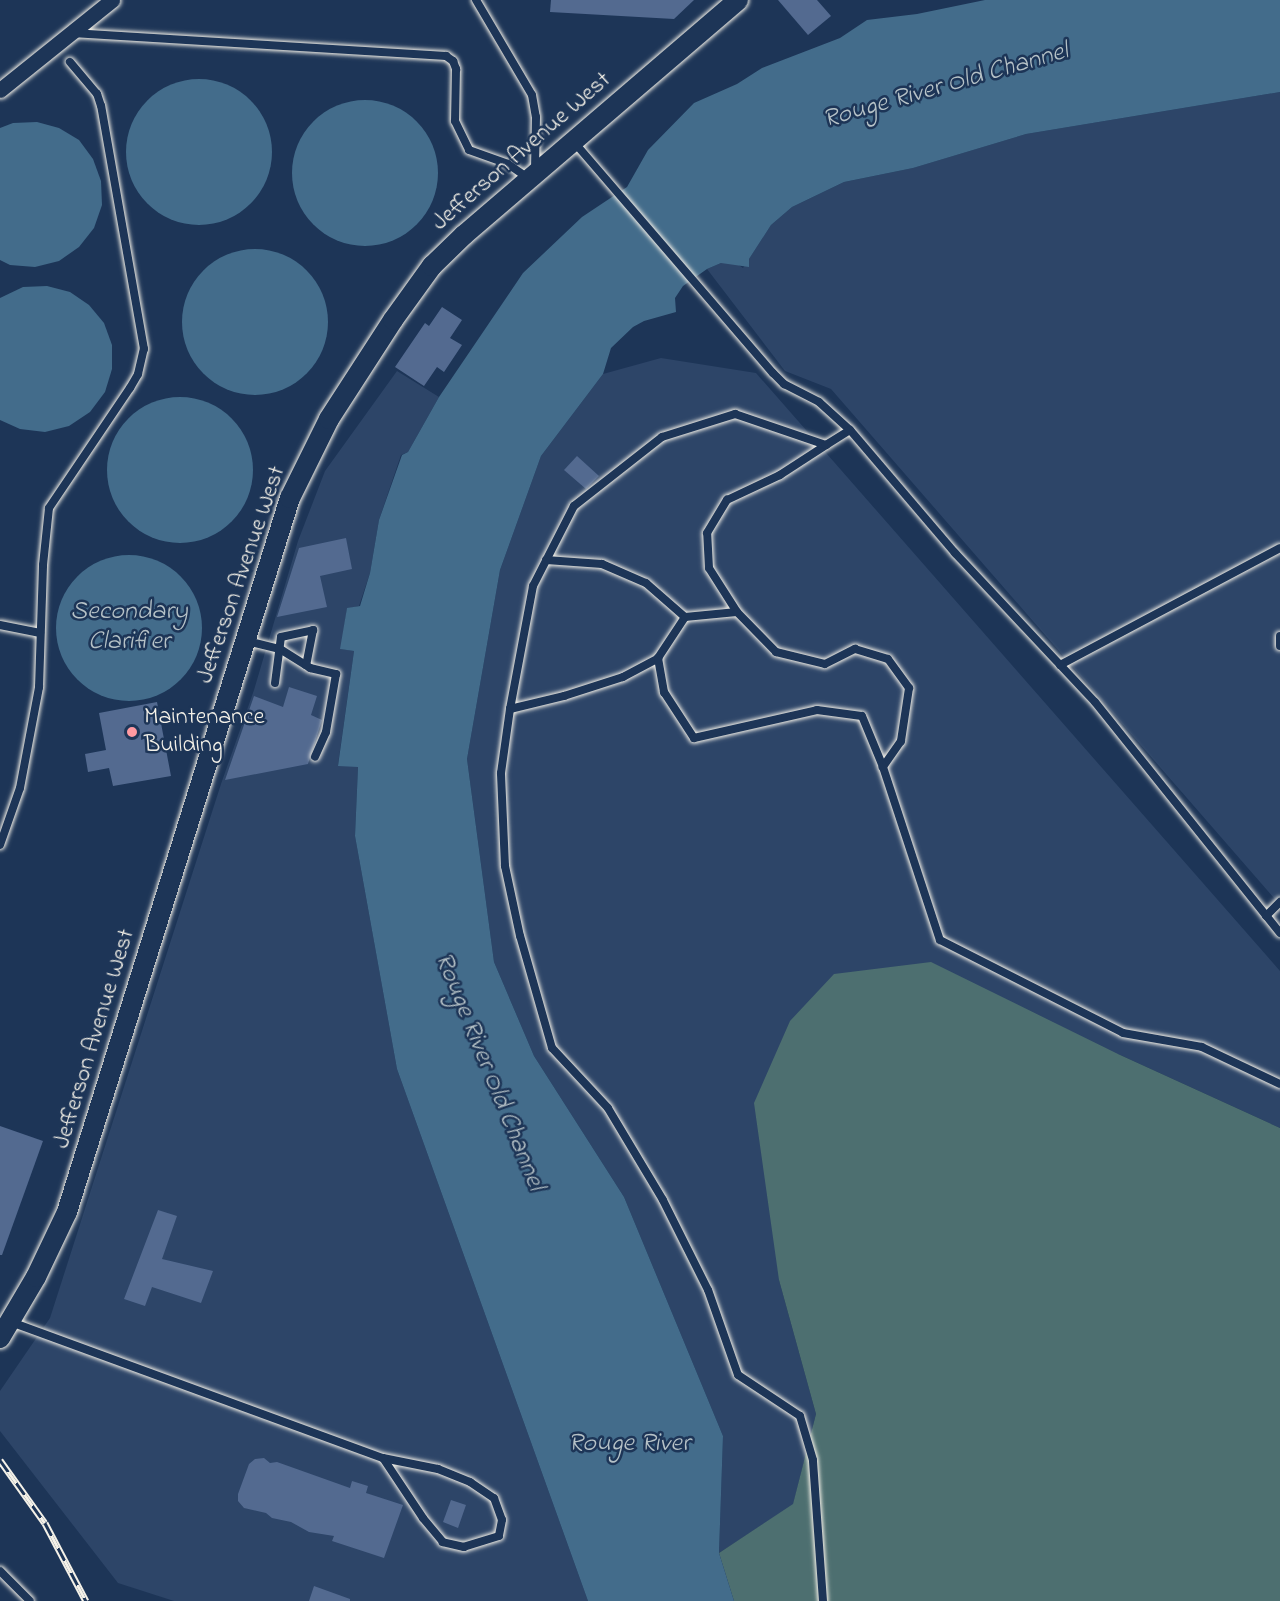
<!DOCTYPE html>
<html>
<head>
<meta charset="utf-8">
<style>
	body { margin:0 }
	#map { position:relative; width:1280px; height:1601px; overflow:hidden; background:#1d3557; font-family:"Indie Flower",sans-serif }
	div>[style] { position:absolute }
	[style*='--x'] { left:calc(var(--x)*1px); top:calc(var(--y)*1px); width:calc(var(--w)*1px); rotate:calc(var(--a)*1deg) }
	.built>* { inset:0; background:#2d4568 }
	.green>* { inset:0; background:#4d6f70 }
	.water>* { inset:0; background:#436c8b }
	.round { border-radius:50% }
	.building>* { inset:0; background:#536a90 }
	.roads { filter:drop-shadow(0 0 2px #f4f1e8) drop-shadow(0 0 2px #f4f1e8) }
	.service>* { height:8px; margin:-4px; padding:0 4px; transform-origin:4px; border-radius:4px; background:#1d3557 }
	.minor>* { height:15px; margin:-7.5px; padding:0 7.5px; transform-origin:7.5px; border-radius:7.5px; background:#1d3557 }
	.secondary>* { height:20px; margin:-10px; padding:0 10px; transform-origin:10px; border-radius:10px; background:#1d3557 }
	.rail>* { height:7px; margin-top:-3.5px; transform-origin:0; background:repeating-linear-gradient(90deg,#1d3557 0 14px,#f4f1e8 0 28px); box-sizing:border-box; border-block:2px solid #f4f1e8 }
	.dots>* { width:16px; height:16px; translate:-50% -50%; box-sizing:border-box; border:3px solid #1d3557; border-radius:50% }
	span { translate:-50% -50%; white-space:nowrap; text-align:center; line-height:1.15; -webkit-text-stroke:5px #1d3557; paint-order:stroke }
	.street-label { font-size:24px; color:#f4f1e8 }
	.poi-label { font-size:24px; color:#f4f1e8 }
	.left { translate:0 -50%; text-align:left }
	.water-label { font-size:26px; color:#b6c2c7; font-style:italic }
</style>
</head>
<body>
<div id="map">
	<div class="built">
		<div style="clip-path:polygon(1280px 92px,1280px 905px,831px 389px,785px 371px,707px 269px,721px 263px,736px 263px,743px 268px,771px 225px,792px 207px,844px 182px,913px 168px,1026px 134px)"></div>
		<div style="clip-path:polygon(661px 358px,756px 373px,1280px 971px,1280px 1128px,1118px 1054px,779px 1280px,816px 1414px,793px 1505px,719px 1553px,723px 1436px,624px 1197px,534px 1056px,494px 962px,467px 759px,500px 570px,541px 456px,603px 374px)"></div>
		<div style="clip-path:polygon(397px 371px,439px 397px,408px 452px,401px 455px,379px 520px,370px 573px,359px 606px,347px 609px,341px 649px,354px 651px,338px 765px,358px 766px,355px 836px,397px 1069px,588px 1601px,174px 1601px,118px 1583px,0 1431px,0 1391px,50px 1318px,221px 784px,254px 690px,298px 541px,325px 471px)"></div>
	</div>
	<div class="green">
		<div style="clip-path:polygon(931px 962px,1118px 1054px,1280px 1128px,1280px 1601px,734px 1601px,719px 1553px,793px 1504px,816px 1414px,779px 1280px,754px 1103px,790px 1021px,834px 974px)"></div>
	</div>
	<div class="water">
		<div style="clip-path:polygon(985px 0,1280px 0,1280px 92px,1026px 134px,913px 168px,844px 182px,792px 207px,771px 225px,749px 259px,749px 267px,721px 263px,707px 269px,683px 286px,675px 298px,676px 312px,644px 321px,633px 327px,611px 348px,603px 374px,541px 456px,500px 570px,467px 759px,494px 962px,534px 1056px,624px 1197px,723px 1436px,719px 1553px,734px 1601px,588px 1601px,397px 1069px,355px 836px,358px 767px,338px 766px,354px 651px,340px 649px,347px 608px,360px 606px,370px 573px,379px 520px,402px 455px,408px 452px,439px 397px,523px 273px,582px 217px,627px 187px,648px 150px,694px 103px,737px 84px,762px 68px,840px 38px,867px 20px,917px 14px)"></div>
		<div class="round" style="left:126px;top:79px;width:146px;height:146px"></div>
		<div class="round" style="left:292px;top:100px;width:146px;height:146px"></div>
		<div style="clip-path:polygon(37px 122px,59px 128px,79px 140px,93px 159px,101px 181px,102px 205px,94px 228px,79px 247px,59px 261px,35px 267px,10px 265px,0 260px,0 128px,13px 123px)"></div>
		<div class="round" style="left:182px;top:249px;width:146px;height:146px"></div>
		<div style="clip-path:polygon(47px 286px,70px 292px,89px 305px,104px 323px,112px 345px,112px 369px,105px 392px,90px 412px,69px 426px,45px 432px,20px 429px,0 420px,0 298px,23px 287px)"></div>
		<div class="round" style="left:107px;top:397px;width:146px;height:146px"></div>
		<div class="round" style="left:56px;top:555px;width:146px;height:146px"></div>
	</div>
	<div class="building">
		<div style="clip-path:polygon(551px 0,694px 0,674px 19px,550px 12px)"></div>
		<div style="clip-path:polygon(778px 0,817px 0,831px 16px,808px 35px)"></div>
		<div style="clip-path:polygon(442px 307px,462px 320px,450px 338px,462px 345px,444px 372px,437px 367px,424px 386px,395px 367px,425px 323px,429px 326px)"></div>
		<div style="clip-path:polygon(577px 456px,599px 476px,586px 489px,564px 470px)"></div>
		<div style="clip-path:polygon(346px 538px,352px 569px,320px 576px,327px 607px,277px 617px,299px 548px)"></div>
		<div style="clip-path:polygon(289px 687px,317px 696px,311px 715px,322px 720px,308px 764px,225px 780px,254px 696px,283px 707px)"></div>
		<div style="clip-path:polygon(157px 702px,171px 776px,113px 786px,109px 768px,88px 772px,85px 754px,106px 750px,99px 713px)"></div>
		<div style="clip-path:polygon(0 1126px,43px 1141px,2px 1255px,0 1255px)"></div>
		<div style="clip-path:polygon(158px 1210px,177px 1216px,162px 1259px,213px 1271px,201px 1303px,152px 1287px,145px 1306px,124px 1299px)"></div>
		<div style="clip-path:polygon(264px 1458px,270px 1463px,277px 1462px,350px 1488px,352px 1481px,368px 1486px,366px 1493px,403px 1505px,384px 1558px,332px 1541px,334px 1536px,309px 1532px,291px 1522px,272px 1518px,266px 1513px,244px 1508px,238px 1501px,238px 1494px,249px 1464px,255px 1459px)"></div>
		<div style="clip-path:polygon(451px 1500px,466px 1505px,458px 1528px,443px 1522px)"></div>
		<div style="clip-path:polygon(314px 1586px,350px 1599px,350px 1601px,309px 1601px)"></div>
	</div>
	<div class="roads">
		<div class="service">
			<div style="--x:476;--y:0;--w:110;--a:59.5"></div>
			<div style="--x:532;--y:95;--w:22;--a:80"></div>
			<div style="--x:536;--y:117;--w:52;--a:91.1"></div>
			<div style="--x:72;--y:33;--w:375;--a:3.5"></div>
			<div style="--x:446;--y:56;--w:9;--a:36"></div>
			<div style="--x:453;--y:61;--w:9;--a:69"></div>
			<div style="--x:456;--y:69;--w:52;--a:91.1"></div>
			<div style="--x:455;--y:121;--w:32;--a:64"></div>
			<div style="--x:469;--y:150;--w:41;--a:19.7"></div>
			<div style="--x:508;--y:164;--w:24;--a:35"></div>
			<div style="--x:574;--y:142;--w:305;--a:49.3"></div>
			<div style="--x:773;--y:373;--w:16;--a:45"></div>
			<div style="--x:784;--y:384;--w:39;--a:27"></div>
			<div style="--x:819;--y:402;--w:42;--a:42.1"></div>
			<div style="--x:850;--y:430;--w:162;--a:49.5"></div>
			<div style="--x:955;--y:553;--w:204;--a:46.8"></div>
			<div style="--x:1095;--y:702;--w:296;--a:51.3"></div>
			<div style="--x:546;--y:560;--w:56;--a:4.1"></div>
			<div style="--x:602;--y:564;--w:48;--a:23.4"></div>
			<div style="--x:646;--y:583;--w:52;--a:41.1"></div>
			<div style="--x:737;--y:612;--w:52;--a:-122.5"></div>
			<div style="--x:709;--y:568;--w:35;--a:-93"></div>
			<div style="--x:707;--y:533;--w:39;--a:-59"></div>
			<div style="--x:727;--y:500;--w:59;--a:-25.3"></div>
			<div style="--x:780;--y:475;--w:55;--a:-33.1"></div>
			<div style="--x:0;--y:625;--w:41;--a:11.3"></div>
			<div style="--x:1280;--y:636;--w:10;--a:90"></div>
			<div style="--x:247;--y:641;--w:34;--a:14"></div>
			<div style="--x:280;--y:649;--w:36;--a:32"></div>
			<div style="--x:310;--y:668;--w:27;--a:13"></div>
			<div style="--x:336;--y:674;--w:59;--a:99.8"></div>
			<div style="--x:326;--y:732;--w:27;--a:114"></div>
			<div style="--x:658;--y:658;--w:49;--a:-56.6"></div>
			<div style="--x:685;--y:617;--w:52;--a:-5.5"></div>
			<div style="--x:737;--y:612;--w:56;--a:45.7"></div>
			<div style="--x:776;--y:652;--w:50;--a:13.8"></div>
			<div style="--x:825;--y:664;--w:34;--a:-27"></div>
			<div style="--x:855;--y:649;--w:34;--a:17"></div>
			<div style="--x:888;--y:659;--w:36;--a:54"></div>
			<div style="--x:909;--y:688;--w:54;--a:98.6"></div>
			<div style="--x:901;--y:741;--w:32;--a:125"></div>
			<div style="--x:1060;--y:665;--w:249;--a:-28"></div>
			<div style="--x:275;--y:683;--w:46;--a:-82.6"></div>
			<div style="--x:281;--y:637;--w:33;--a:-12"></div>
			<div style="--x:313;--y:630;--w:36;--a:101"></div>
			<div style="--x:510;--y:709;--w:125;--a:-79.4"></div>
			<div style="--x:533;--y:586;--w:90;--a:-62.9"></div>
			<div style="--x:574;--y:506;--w:112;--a:-38.1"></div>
			<div style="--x:662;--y:437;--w:77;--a:-17.5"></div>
			<div style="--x:735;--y:414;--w:96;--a:18.8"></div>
			<div style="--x:826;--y:445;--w:28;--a:-32"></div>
			<div style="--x:0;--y:845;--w:60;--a:-70.7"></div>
			<div style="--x:20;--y:788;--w:103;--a:-79.3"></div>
			<div style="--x:39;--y:687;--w:122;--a:-88.1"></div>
			<div style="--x:43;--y:565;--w:57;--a:-84"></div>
			<div style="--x:49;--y:508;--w:145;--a:-56"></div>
			<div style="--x:130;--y:388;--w:16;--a:-60"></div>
			<div style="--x:138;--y:374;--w:26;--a:-77"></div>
			<div style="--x:144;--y:349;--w:247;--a:-100"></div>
			<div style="--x:101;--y:106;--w:13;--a:-108"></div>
			<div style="--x:97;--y:94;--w:42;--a:-130.2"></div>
			<div style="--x:1266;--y:916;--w:20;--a:-45"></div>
			<div style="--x:11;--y:1322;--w:396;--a:20.1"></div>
			<div style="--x:383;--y:1458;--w:56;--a:11.3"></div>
			<div style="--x:438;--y:1469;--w:35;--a:22"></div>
			<div style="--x:470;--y:1482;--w:29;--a:34"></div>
			<div style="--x:494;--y:1498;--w:23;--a:70"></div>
			<div style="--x:502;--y:1520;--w:16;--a:101"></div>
			<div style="--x:499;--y:1536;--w:37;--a:163"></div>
			<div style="--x:464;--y:1547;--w:22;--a:-167"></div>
			<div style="--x:443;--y:1542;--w:31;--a:-130"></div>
			<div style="--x:423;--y:1518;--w:72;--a:-123.7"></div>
			<div style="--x:0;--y:1571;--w:42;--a:45"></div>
			<div style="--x:823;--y:1601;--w:141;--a:-94.1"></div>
			<div style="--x:813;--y:1460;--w:46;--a:-106.5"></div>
			<div style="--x:800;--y:1416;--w:74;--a:-146.5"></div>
			<div style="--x:738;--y:1375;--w:90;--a:-109.4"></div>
			<div style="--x:708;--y:1290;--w:101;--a:-116.6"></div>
			<div style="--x:663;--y:1200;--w:107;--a:-120.9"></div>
			<div style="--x:608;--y:1108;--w:82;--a:-133"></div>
			<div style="--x:552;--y:1048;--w:116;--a:-105.9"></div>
			<div style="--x:520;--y:936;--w:72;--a:-102.1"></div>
			<div style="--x:505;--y:866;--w:93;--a:-92.5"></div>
			<div style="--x:501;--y:773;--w:65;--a:-82"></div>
			<div style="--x:510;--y:709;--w:56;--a:-13.5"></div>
			<div style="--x:564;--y:696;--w:62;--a:-17.9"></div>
			<div style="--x:623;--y:677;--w:40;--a:-28"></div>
			<div style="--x:658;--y:658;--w:35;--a:80"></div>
			<div style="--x:664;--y:692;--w:55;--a:56.9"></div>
			<div style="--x:694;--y:738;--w:126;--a:-12.8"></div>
			<div style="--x:817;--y:710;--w:45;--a:7.6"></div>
			<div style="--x:862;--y:716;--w:55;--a:67.6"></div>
			<div style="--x:883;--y:767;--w:182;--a:71.8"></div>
			<div style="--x:940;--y:940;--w:205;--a:26.9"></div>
			<div style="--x:1123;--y:1033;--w:80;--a:10"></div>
			<div style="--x:1202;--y:1047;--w:86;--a:25.4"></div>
		</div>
		<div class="minor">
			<div style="--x:0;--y:90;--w:144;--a:-38.8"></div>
		</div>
		<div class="secondary">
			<div style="--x:0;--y:1338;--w:71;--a:-59.5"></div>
			<div style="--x:36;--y:1277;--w:72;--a:-64.5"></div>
			<div style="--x:67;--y:1212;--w:748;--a:-72.66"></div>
			<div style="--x:290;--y:498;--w:88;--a:-63.7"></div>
			<div style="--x:329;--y:419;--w:118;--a:-57.1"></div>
			<div style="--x:393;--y:320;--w:67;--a:-54.2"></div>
			<div style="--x:432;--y:266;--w:45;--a:-44.1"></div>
			<div style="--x:464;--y:235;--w:361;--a:-40.6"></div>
		</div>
	</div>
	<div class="rail">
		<div style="--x:0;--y:1460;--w:77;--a:54.5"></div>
		<div style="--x:45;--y:1523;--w:88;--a:62.3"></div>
	</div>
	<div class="dots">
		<div style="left:132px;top:732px;background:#ff9aa2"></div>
	</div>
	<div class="street-label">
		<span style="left:522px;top:152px;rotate:-41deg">Jefferson Avenue West</span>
		<span style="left:242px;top:575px;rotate:-71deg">Jefferson Avenue West</span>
		<span style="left:95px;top:1039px;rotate:-73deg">Jefferson Avenue West</span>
	</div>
	<div class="poi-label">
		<span class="left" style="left:144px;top:732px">Maintenance<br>Building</span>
	</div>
	<div class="water-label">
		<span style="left:946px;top:87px;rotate:-16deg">Rouge River Old Channel</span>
		<span style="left:129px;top:628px">Secondary<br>Clarifier</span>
		<span style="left:488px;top:1072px;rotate:68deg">Rouge River Old Channel</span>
		<span style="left:629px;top:1445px">Rouge River</span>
	</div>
</div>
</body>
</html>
